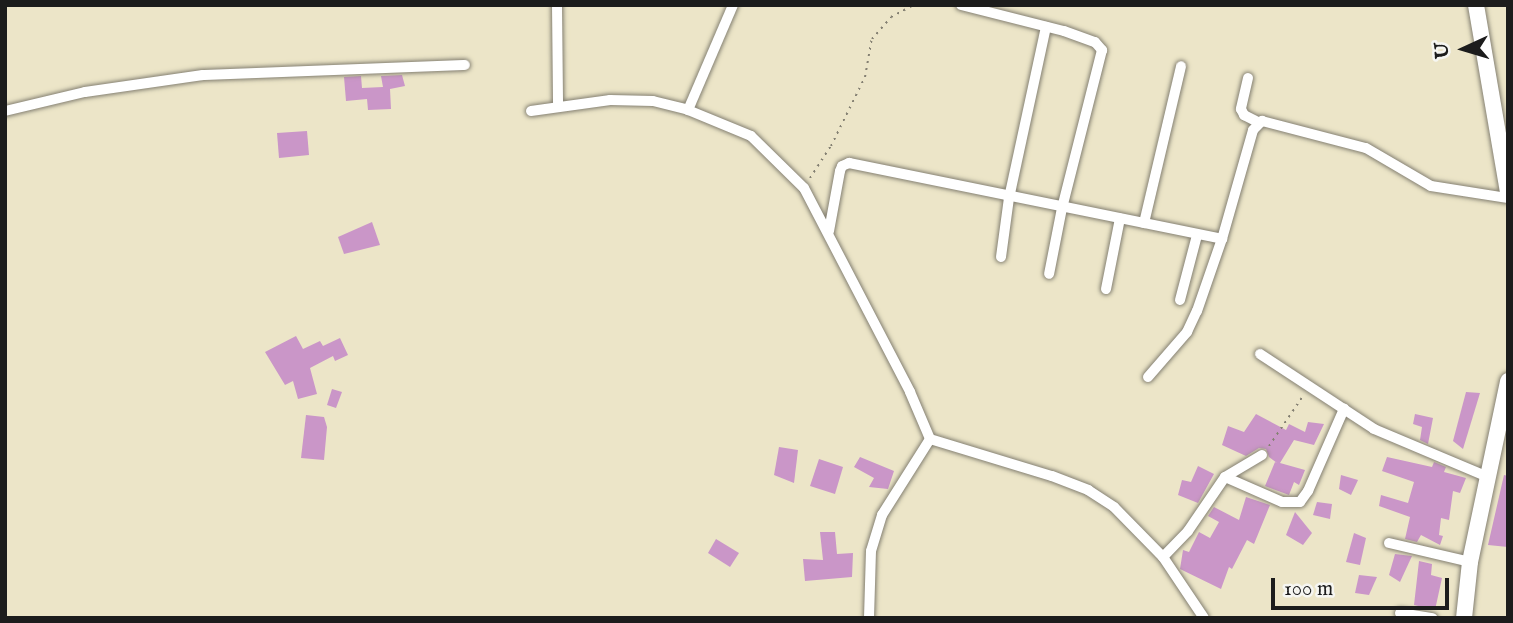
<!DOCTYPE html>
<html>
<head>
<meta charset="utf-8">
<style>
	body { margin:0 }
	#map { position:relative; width:1513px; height:623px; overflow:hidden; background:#ece5c8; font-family:"IM FELL English",serif }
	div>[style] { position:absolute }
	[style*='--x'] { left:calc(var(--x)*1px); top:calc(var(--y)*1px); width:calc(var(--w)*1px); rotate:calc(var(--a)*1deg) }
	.building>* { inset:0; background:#ca96c8 }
	.path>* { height:2px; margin-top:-1px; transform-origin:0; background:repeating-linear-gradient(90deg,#848072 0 2px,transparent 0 7px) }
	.roads { filter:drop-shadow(0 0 2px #848072) drop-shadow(0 0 2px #848072) }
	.minor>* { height:10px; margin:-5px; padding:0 5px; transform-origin:5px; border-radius:5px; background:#fff }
	.trunk>* { height:16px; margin:-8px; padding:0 8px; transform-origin:8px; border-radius:8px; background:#fff }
	span { translate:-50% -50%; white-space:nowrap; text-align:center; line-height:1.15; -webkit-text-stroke:6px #f6f6f2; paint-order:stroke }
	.frame { position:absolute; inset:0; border:7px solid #1c1c1c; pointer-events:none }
	.north { position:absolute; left:1429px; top:14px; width:70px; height:70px; -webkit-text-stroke:5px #f6f6f2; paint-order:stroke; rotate:266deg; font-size:19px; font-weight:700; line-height:28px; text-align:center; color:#1c1c1c }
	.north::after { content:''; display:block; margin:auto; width:24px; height:32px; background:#1c1c1c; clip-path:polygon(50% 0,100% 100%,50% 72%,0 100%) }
	.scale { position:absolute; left:1271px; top:578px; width:178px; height:32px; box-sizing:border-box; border:4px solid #1c1c1c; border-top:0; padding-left:9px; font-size:21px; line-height:24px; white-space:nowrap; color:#1c1c1c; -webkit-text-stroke:5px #f6f6f2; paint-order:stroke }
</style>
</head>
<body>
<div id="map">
	<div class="building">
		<div style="clip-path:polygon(402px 75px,405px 86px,390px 89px,391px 109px,368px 110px,367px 99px,346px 101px,344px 77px,361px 76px,362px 88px,383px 87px,381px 76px)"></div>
		<div style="clip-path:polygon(307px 131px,309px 155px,279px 158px,277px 133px)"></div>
		<div style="clip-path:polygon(372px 222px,380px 245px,344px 254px,338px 237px)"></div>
		<div style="clip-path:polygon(296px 336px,303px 349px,320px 341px,323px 346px,340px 338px,348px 355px,335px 361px,333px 356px,310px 368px,317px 394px,298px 399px,293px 381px,285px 385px,265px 352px)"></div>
		<div style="clip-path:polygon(332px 389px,342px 392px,336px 408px,327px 405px)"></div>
		<div style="clip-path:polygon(1466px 392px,1480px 393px,1463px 449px,1453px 441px)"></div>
		<div style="clip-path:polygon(1256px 414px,1286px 430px,1289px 424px,1305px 432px,1308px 422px,1324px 424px,1314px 445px,1294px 440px,1280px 463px,1305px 470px,1299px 485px,1294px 482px,1289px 495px,1265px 486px,1275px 462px,1277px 463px,1269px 457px,1266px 449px,1259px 448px,1246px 456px,1222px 445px,1228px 426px,1244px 432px)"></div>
		<div style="clip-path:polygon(1415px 414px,1433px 418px,1428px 444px,1420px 440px,1422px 427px,1413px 424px)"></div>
		<div style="clip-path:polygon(306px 415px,324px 417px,327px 427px,324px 460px,301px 458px)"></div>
		<div style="clip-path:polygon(779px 447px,798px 450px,794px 483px,774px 475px)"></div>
		<div style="clip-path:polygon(860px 457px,894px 471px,888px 489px,869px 487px,874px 478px,854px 467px)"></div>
		<div style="clip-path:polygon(1387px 457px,1432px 467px,1434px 462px,1446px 467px,1444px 472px,1466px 478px,1460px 493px,1453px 491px,1449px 520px,1441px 518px,1439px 535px,1443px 536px,1440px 545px,1421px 535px,1417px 542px,1405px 539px,1410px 517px,1379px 506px,1381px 495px,1408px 503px,1414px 482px,1382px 471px)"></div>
		<div style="clip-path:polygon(819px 459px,843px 467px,835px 494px,810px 486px)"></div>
		<div style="clip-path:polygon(1198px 466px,1214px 474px,1198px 503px,1178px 495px,1182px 480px,1191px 482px)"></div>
		<div style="clip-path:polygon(1341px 475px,1358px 480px,1351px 495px,1339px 489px)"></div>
		<div style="clip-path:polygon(1504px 475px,1508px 476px,1508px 547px,1488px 545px)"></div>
		<div style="clip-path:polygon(1246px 497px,1270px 505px,1254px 544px,1247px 540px,1232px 569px,1229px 567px,1221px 589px,1180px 569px,1183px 550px,1189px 552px,1199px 532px,1210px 538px,1219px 522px,1208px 516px,1214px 507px,1239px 520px)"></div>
		<div style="clip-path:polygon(1317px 502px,1332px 504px,1330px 519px,1313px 515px)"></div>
		<div style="clip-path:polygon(1295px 512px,1312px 533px,1303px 545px,1286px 535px)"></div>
		<div style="clip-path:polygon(820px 532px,835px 532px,837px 554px,853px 553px,852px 577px,805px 581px,803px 559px,823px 560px)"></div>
		<div style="clip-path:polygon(1354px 533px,1366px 538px,1360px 565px,1346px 562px)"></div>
		<div style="clip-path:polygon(716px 539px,739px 553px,730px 567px,708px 553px)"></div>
		<div style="clip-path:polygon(1395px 554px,1412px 556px,1400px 582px,1389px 575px)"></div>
		<div style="clip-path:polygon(1419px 561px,1432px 564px,1431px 575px,1442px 578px,1435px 610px,1414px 605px)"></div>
		<div style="clip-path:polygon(1359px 575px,1377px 577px,1369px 595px,1355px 593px)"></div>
	</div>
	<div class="path">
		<div style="--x:810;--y:178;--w:38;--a:-57"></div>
		<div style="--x:831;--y:146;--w:77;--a:-63.8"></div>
		<div style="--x:865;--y:77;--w:39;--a:-80"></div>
		<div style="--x:872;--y:39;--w:29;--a:-49"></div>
		<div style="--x:891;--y:17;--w:26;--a:-28"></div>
		<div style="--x:1269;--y:446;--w:60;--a:-55.8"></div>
	</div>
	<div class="roads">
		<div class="minor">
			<div style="--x:557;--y:5;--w:100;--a:89.4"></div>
			<div style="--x:961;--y:5;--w:106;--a:14.2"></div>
			<div style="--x:1064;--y:31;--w:33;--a:20"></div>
			<div style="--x:1095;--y:42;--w:11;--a:49"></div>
			<div style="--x:1102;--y:50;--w:163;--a:104.2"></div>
			<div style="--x:1062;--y:208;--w:67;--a:101.1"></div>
			<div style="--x:1248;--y:78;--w:32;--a:103"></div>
			<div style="--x:1241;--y:109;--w:7;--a:63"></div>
			<div style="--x:1244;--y:115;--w:16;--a:27"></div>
			<div style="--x:688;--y:110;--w:68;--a:22.4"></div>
			<div style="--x:751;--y:136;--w:74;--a:44.5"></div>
			<div style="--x:804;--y:188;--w:230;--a:62.5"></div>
			<div style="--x:910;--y:392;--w:51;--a:66.9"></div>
			<div style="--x:5;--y:111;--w:82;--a:-13.4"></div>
			<div style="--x:85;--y:92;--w:119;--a:-8.2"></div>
			<div style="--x:203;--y:75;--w:262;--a:-2.2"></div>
			<div style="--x:531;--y:111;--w:80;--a:-7.9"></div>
			<div style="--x:610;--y:100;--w:43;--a:1.3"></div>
			<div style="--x:653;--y:101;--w:36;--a:14"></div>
			<div style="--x:688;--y:110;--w:114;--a:-66.8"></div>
			<div style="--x:1144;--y:223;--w:161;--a:-76.7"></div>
			<div style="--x:829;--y:231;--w:61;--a:-79.6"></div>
			<div style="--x:840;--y:171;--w:5;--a:-68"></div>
			<div style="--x:842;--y:166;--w:8;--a:-23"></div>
			<div style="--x:849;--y:163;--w:381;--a:11.5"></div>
			<div style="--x:1222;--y:239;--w:113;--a:-74.1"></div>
			<div style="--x:1253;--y:130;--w:13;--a:-45"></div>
			<div style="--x:1262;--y:121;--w:107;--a:14.6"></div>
			<div style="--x:1366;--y:148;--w:75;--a:30.3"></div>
			<div style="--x:1431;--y:186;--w:78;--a:8.9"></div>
			<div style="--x:1001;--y:257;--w:60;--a:-82.3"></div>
			<div style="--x:1009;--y:198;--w:175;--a:-77.8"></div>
			<div style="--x:1106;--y:289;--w:72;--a:-78.8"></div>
			<div style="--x:1180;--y:300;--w:67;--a:-75.3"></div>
			<div style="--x:1260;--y:354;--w:136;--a:33.3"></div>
			<div style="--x:1374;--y:429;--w:124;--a:22.8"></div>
			<div style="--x:1148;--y:377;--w:60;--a:-49.1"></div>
			<div style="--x:1187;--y:332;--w:23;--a:-65"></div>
			<div style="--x:1197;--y:311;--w:76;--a:-70.9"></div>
			<div style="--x:1225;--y:477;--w:62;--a:23.7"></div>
			<div style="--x:1282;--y:502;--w:18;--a:0"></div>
			<div style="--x:1300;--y:502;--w:14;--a:-54"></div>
			<div style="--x:1308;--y:491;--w:90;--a:-66.3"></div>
			<div style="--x:1389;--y:543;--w:83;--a:13.2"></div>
			<div style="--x:1163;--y:557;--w:36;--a:-46"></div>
			<div style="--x:1188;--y:531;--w:65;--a:-55.6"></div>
			<div style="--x:1225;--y:477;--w:43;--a:-30.7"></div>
			<div style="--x:1400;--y:613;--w:33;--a:9"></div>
			<div style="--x:869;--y:618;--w:67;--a:-88.3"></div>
			<div style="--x:871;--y:551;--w:38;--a:-73"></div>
			<div style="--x:882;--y:515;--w:90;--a:-57.7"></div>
			<div style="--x:930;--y:439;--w:127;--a:16.9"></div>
			<div style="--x:1052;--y:476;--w:39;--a:21"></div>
			<div style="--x:1088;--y:490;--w:31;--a:33"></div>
			<div style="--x:1114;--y:507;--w:70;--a:45.6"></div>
			<div style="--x:1163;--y:557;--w:73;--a:56.1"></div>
		</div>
		<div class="trunk">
			<div style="--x:1476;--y:5;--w:190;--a:80.3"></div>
			<div style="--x:1464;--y:618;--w:56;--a:-83.9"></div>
			<div style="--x:1470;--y:562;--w:185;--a:-78.1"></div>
		</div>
	</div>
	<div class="frame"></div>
	<div class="north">U</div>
	<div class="scale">100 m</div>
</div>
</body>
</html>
